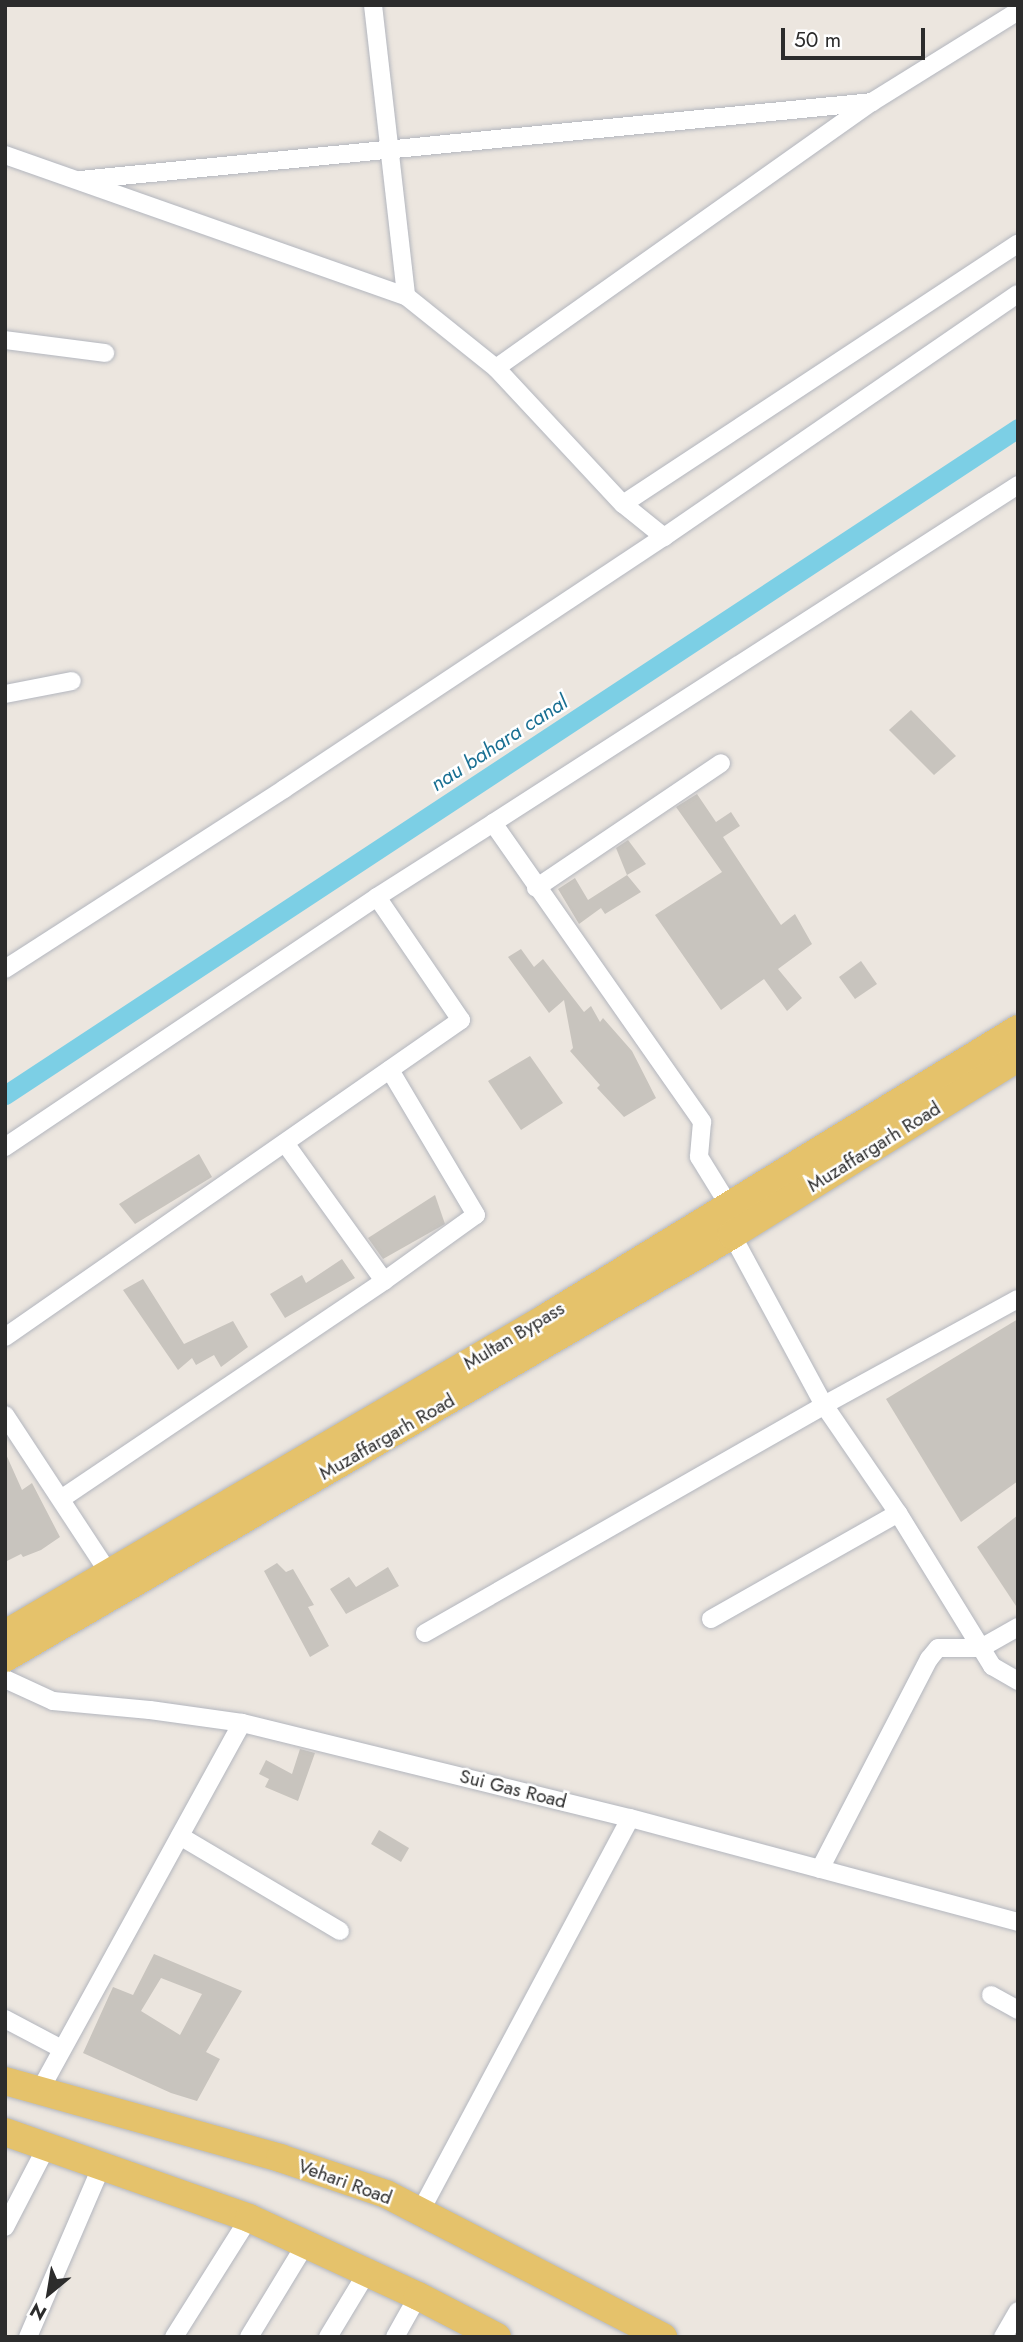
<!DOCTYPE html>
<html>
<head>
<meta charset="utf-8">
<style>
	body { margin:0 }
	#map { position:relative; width:1023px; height:2342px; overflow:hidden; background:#ece6df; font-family:Jost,sans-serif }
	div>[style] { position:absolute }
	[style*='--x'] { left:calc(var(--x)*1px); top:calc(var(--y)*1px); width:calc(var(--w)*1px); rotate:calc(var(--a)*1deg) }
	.canal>* { height:19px; margin:-9.5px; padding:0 9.5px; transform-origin:9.5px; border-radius:9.5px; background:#7ccfe5 }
	.building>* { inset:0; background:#c8c4be }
	.roads { filter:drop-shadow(0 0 2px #b3b6be) drop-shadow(0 0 2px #b3b6be) }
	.minor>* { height:18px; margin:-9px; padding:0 9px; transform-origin:9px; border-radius:9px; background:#fff }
	.primary>* { height:28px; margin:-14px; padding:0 14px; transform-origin:14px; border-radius:14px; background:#e5c26b }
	span { translate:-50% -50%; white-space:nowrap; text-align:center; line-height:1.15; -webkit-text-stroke:5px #fff; paint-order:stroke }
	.street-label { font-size:19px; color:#2c2c2c }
	.water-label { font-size:21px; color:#196f92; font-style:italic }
	.frame { position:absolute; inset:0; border:7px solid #2c2c2c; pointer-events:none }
	.north { position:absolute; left:14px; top:2258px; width:70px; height:70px; -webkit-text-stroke:5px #fff; paint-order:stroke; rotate:210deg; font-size:19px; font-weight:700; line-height:28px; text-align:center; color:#2c2c2c }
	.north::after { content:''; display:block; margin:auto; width:24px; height:32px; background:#2c2c2c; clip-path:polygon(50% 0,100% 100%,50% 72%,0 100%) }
	.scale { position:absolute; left:781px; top:28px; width:144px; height:32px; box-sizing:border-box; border:4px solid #2c2c2c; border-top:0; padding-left:9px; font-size:21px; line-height:24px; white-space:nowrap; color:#2c2c2c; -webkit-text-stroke:5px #fff; paint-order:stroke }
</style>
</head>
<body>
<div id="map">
	<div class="canal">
		<div style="--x:5;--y:1095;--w:1213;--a:-33.36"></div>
	</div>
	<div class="building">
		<div style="clip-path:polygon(911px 710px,956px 756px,934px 775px,889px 730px)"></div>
		<div style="clip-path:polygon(697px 794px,716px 822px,731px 812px,740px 826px,723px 837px,781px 925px,795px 914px,812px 944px,778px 969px,802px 998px,787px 1011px,764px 979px,721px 1010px,655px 915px,722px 872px,676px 807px)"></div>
		<div style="clip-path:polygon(628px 840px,646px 864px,627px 875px,616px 848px)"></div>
		<div style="clip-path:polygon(627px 875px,641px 892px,605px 914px,601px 908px,579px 924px,558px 889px,575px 878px,588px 900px)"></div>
		<div style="clip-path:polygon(521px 949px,534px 967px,543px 959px,584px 1012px,591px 1006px,600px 1022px,603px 1018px,632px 1051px,656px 1098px,624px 1117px,597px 1088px,600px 1085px,570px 1051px,573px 1048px,564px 1000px,549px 1013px,508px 957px)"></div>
		<div style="clip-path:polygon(861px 961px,877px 984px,855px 999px,839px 977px)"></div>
		<div style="clip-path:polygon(530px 1056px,563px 1103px,521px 1130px,488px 1081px)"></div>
		<div style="clip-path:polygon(199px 1154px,212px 1177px,135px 1224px,119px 1204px)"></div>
		<div style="clip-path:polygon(435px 1195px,445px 1224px,383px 1259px,368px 1238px)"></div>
		<div style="clip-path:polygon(342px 1259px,355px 1278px,285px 1318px,270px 1294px,302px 1275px,306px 1283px)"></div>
		<div style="clip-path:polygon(143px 1279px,184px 1344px,233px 1321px,248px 1347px,221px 1367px,214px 1355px,196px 1365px,192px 1358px,178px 1370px,123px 1290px)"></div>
		<div style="clip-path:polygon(1018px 1319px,1018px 1481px,961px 1522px,886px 1399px)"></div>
		<div style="clip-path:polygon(5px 1452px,22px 1490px,32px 1483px,60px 1537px,41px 1550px,23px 1557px,21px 1554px,5px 1562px)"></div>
		<div style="clip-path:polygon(1018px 1515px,1018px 1609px,977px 1547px)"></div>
		<div style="clip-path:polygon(277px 1563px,286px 1572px,293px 1569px,314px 1605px,308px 1607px,329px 1646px,310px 1657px,264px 1571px)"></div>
		<div style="clip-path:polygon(388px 1567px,399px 1586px,346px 1614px,330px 1589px,349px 1577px,356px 1587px)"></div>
		<div style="clip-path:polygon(300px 1749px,315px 1753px,298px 1801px,265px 1787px,269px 1779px,259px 1774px,266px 1760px,292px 1774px)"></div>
		<div style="clip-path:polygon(379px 1830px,409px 1848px,401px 1862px,371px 1844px)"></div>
		<div style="clip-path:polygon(evenodd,154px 1954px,242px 1991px,206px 2052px,220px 2059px,197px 2101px,171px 2093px,83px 2053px,113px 1987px,133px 1995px,154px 1954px,161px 1978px,202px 1994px,180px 2035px,141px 2011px,161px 1978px)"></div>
	</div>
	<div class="roads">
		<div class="minor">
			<div style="--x:373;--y:5;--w:293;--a:83.5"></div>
			<div style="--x:406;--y:296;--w:115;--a:38.7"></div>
			<div style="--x:496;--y:368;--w:186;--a:47"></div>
			<div style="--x:623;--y:504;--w:53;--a:38.8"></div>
			<div style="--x:5;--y:155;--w:425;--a:19.4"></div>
			<div style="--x:80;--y:180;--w:796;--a:-5.62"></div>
			<div style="--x:5;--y:340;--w:101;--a:7.4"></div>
			<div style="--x:496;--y:368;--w:461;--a:-35.3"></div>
			<div style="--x:872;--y:102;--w:172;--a:-31.9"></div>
			<div style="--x:623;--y:504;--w:473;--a:-33.4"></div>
			<div style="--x:5;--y:694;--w:68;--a:-11"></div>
			<div style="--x:493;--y:823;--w:624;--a:-32.77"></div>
			<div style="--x:536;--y:888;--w:223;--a:-34"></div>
			<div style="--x:377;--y:897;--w:138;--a:-32.5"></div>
			<div style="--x:493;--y:823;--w:365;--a:55"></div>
			<div style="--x:702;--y:1122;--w:35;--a:95"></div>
			<div style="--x:699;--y:1157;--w:55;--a:58.3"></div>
			<div style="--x:5;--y:969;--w:332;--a:-32.8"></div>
			<div style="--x:284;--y:789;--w:456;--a:-33.6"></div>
			<div style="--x:664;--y:537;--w:429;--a:-34.5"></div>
			<div style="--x:285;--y:1143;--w:170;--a:54.3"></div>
			<div style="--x:384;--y:1281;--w:113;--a:-35.7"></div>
			<div style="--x:476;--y:1215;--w:169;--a:-120.7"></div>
			<div style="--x:5;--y:1147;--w:448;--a:-33.9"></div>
			<div style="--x:377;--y:897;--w:149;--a:55.7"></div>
			<div style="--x:461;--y:1020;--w:555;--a:145.19"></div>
			<div style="--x:732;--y:1235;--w:193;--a:61.6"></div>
			<div style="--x:824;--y:1405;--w:131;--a:55.6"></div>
			<div style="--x:898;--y:1513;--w:180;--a:58.4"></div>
			<div style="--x:992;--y:1666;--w:30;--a:30"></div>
			<div style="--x:5;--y:1415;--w:199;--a:56.7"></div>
			<div style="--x:61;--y:1499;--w:390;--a:-34"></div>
			<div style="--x:711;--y:1619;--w:215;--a:-29.5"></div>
			<div style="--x:425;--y:1633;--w:460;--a:-29.7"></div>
			<div style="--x:824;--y:1405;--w:221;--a:-28.7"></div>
			<div style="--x:5;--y:1679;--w:53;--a:24.6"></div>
			<div style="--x:53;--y:1701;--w:97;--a:5.3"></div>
			<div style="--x:150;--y:1710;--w:93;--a:8"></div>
			<div style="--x:242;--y:1723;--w:399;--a:13.8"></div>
			<div style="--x:630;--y:1818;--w:402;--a:15"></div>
			<div style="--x:180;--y:1836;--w:186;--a:30.7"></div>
			<div style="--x:820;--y:1869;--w:237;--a:-62.6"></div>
			<div style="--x:929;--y:1659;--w:14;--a:-51"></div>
			<div style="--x:938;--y:1648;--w:43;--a:0"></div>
			<div style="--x:981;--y:1648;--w:43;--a:-29.6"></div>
			<div style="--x:991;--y:1995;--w:31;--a:29"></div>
			<div style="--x:5;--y:2019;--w:64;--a:27.8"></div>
			<div style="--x:39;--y:2092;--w:421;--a:-61.2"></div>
			<div style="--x:420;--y:2212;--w:446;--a:-61.9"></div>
			<div style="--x:5;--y:2227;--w:91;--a:-62.6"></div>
			<div style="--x:28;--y:2337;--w:187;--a:-66.7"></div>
			<div style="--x:174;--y:2337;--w:141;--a:-57.8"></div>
			<div style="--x:249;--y:2337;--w:108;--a:-58.7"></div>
			<div style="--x:328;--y:2337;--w:74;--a:-58.9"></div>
			<div style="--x:395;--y:2337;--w:47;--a:-60.7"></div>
			<div style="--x:1003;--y:2337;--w:30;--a:-60"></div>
		</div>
		<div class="primary">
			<div style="--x:5;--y:1634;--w:628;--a:-30.32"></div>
			<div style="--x:547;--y:1317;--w:552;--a:-31.44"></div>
			<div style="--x:5;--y:1658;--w:841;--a:-30.19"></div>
			<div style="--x:732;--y:1235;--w:336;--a:-31.8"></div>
			<div style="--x:5;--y:2081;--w:286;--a:15.6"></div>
			<div style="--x:280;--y:2158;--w:112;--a:18.8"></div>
			<div style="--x:386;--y:2194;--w:312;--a:27.3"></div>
			<div style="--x:5;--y:2132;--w:259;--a:19.4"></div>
			<div style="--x:249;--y:2218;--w:186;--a:24.8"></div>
			<div style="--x:418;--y:2296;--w:89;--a:27.4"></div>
		</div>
	</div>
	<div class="street-label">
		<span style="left:874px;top:1147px;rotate:-32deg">Muzaffargarh Road</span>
		<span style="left:514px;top:1336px;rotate:-31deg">Multan Bypass</span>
		<span style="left:387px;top:1437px;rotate:-30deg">Muzaffargarh Road</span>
		<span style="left:513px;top:1789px;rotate:14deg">Sui Gas Road</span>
		<span style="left:345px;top:2182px;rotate:20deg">Vehari Road</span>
	</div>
	<div class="water-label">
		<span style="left:499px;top:743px;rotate:-33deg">nau bahara canal</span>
	</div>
	<div class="frame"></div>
	<div class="north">N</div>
	<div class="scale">50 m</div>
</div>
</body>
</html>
